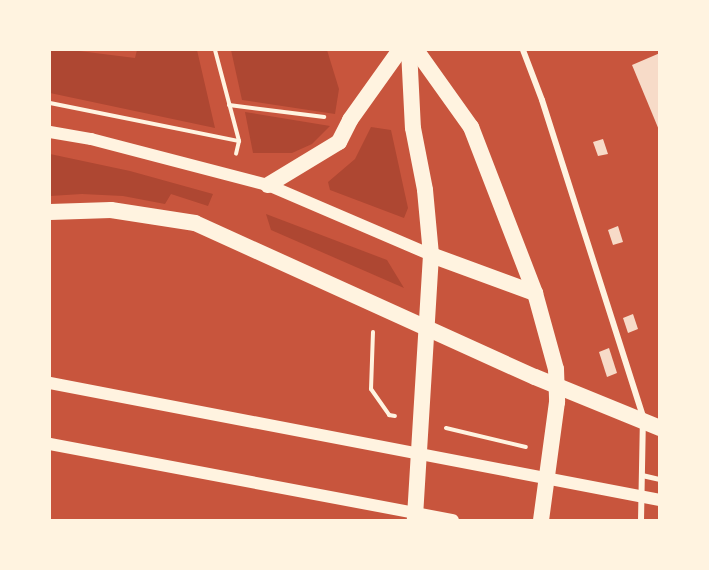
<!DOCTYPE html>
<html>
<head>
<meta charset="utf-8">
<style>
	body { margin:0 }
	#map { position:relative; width:709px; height:570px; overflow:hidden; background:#c8553d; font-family:"Times New Roman",serif }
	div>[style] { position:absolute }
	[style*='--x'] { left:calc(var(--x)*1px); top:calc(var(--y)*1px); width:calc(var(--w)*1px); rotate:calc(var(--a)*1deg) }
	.green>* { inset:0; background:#ae4732 }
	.building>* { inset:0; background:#f7dbc8 }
	.path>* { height:4px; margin:-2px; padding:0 2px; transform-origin:2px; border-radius:2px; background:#fff3e0 }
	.service>* { height:4.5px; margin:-2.25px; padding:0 2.25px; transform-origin:2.25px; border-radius:2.25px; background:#fff3e0 }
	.minor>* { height:6px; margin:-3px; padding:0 3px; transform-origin:3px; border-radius:3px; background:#fff3e0 }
	.secondary>* { height:12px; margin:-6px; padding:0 6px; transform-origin:6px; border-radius:6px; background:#fff3e0 }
	.trunk>* { height:16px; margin:-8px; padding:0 8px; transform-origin:8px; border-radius:8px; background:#fff3e0 }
	span { translate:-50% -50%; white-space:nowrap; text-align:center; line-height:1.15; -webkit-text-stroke:5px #fff3e0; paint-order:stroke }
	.frame { position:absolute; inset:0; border:51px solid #fff3e0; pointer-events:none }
</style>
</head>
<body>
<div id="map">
	<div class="green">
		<div style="clip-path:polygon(50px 50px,71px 50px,135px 58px,137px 50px,197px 50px,215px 128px,50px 93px)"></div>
		<div style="clip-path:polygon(231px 50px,327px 50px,339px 89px,335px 114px,242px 100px)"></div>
		<div style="clip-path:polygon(245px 112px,330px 126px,312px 144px,292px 153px,253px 153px)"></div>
		<div style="clip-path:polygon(371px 127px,391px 130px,408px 208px,404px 218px,330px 190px,328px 182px,355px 159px)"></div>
		<div style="clip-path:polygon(50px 154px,130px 171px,213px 194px,208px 206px,171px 194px,165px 204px,123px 196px,82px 194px,50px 196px)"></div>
		<div style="clip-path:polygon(266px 214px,387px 260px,404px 288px,271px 230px)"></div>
	</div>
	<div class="building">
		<div style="clip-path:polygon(660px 53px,660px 130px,659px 130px,632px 65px)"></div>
		<div style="clip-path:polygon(603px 139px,608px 154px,598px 156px,593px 142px)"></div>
		<div style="clip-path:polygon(618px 226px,623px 242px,613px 245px,608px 230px)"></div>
		<div style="clip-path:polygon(633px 314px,638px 329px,628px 333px,623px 318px)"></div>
		<div style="clip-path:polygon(609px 348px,617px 373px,607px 377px,599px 352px)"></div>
	</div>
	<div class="path">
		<div style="--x:215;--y:50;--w:94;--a:75.2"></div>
		<div style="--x:50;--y:103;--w:193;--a:11.4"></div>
		<div style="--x:239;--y:141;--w:13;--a:103"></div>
		<div style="--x:229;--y:105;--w:96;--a:7.2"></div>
		<div style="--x:373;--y:332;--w:57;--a:92"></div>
		<div style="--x:371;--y:389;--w:32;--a:55"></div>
		<div style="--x:389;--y:415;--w:6;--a:9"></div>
		<div style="--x:446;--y:428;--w:82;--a:13.4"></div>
	</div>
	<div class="service">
		<div style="--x:642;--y:475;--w:18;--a:13"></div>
	</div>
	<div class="minor">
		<div style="--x:523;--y:50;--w:53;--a:69.2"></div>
		<div style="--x:542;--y:100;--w:332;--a:72.3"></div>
		<div style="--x:643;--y:416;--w:104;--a:91.1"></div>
	</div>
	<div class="secondary">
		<div style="--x:50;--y:132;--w:42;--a:9.7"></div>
		<div style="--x:91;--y:139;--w:183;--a:14.6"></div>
		<div style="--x:268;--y:185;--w:177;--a:23.2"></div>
		<div style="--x:50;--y:383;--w:621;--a:10.86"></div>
		<div style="--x:50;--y:444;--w:410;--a:10.7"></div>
	</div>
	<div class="trunk">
		<div style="--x:409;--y:50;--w:78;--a:87.1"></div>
		<div style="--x:413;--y:128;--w:63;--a:79"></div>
		<div style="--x:425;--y:190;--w:65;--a:84.7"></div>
		<div style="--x:431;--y:255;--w:265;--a:93.5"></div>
		<div style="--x:416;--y:50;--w:95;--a:54.5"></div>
		<div style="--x:471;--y:127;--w:178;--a:68.9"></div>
		<div style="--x:535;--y:293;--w:79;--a:74.6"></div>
		<div style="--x:556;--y:369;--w:33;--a:88"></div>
		<div style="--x:557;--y:402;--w:119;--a:97.7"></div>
		<div style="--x:268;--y:185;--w:83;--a:-31.2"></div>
		<div style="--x:339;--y:142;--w:25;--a:-63"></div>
		<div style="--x:350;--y:120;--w:86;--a:-54.5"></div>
		<div style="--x:50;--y:212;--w:61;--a:-1.9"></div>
		<div style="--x:111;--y:210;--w:85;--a:8.8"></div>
		<div style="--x:195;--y:223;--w:373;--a:24.4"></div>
		<div style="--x:535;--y:377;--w:135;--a:22.2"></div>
		<div style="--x:431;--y:255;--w:111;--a:20.1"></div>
	</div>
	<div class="frame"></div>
</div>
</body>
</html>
